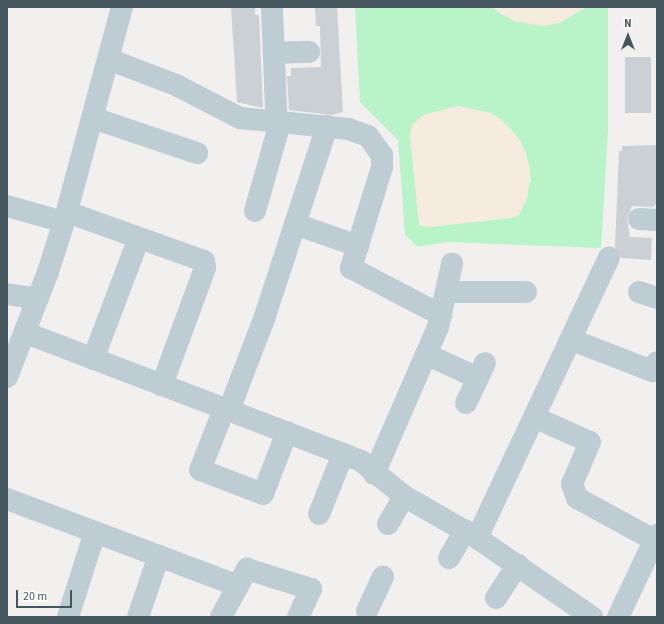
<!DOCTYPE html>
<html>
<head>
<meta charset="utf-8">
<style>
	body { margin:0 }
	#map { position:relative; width:664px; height:624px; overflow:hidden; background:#f2efef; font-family:"Source Sans 3",sans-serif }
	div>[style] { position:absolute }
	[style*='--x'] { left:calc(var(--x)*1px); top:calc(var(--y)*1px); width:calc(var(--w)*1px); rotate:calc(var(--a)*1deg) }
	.green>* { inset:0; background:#b9f4c9 }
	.sand>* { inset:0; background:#f5ebde }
	.building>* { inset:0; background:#cbd0d5 }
	.minor>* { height:22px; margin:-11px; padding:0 11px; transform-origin:11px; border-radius:11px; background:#beccd3 }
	span { translate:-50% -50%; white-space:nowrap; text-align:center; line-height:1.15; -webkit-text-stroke:3px #fff; paint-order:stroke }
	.frame { position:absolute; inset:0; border:8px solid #45565f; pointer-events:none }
	.north { position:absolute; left:608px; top:16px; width:40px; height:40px; -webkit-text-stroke:3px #fff; paint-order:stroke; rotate:0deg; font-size:11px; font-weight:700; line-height:16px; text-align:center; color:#45565f }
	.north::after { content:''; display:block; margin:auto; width:14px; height:18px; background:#45565f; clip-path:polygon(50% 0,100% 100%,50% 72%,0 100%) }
	.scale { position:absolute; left:16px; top:590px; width:56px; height:18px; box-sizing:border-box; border:2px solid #45565f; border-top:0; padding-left:5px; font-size:12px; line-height:14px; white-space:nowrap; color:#45565f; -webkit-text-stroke:3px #fff; paint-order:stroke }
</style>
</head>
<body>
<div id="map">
	<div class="green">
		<div style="clip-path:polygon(evenodd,355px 7px,492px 7px,502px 15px,559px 23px,586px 7px,608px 7px,608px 131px,601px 248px,446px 242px,418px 247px,405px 235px,398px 140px,360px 102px,355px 7px,459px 106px,490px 113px,510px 128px,526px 153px,531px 181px,500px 219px,427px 227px,419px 225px,423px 115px,459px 106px)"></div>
	</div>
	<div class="sand">
		<div style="clip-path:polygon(492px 7px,586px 7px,559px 23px,542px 26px,514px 21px)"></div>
		<div style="clip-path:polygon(459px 106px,490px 113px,502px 120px,520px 140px,530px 167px,528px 196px,519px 215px,512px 218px,427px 227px,419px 225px,410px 137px,412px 125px,423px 115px)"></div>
	</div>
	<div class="building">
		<div style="clip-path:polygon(231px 7px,255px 7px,255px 15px,259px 15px,263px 108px,237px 102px)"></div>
		<div style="clip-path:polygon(315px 7px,337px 7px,343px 112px,332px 115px,289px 110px,287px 76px,291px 76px,291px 68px,321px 67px,320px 26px,316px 26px)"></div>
		<div style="clip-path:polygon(625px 57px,651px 57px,651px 113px,625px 113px)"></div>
		<div style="clip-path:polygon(657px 145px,657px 204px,652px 207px,632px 206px,627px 219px,630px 237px,652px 238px,651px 260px,621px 258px,615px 247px,619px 151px,622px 151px,622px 146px)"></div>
	</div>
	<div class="minor">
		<div style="--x:274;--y:53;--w:35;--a:-2"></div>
		<div style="--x:108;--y:59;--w:73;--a:20.9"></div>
		<div style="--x:176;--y:85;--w:72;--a:27.3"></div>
		<div style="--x:240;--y:118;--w:109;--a:5.8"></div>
		<div style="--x:348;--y:129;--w:21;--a:19"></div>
		<div style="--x:368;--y:136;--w:24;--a:54"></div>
		<div style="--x:382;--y:155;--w:12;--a:90"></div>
		<div style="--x:382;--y:167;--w:106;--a:107.1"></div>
		<div style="--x:351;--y:268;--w:102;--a:27.6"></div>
		<div style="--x:93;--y:118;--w:110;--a:18.6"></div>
		<div style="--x:7;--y:206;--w:59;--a:15.7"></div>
		<div style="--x:255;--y:211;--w:81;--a:-74.2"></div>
		<div style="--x:277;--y:133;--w:126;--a:-92.3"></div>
		<div style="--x:67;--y:212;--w:145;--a:19.7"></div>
		<div style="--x:204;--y:261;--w:7;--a:82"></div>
		<div style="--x:205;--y:268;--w:125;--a:110.2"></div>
		<div style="--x:639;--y:219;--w:18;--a:3"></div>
		<div style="--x:295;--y:224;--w:67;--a:19.2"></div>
		<div style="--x:446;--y:292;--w:80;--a:0"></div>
		<div style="--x:639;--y:292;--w:19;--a:18"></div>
		<div style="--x:7;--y:294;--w:31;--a:9"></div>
		<div style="--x:26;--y:333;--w:359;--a:20.9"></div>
		<div style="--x:361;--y:461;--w:55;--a:39.1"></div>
		<div style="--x:404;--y:496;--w:84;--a:29.9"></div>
		<div style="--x:477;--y:538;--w:140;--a:34.5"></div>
		<div style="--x:572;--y:340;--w:86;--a:21.2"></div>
		<div style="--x:652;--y:371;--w:10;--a:-61"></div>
		<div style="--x:426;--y:354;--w:57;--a:24.8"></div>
		<div style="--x:93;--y:359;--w:129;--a:-69.2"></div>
		<div style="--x:7;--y:377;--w:113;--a:-68.7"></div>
		<div style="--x:48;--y:272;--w:52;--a:-72.3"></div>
		<div style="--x:64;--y:222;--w:223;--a:-74.9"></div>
		<div style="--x:466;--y:403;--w:44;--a:-64.6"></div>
		<div style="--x:536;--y:418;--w:59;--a:24"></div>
		<div style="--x:590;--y:442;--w:46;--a:113.2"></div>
		<div style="--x:572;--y:484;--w:15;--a:70"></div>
		<div style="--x:577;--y:498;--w:88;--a:28.6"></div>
		<div style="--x:287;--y:432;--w:66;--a:111.2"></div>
		<div style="--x:263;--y:494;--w:67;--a:-159.1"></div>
		<div style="--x:200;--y:470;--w:62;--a:-68.4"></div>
		<div style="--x:223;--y:412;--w:11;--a:-41"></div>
		<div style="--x:231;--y:405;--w:92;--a:-69"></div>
		<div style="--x:264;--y:319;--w:203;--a:-71.9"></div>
		<div style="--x:374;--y:474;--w:160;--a:-66.5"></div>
		<div style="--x:438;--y:327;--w:65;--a:-77.5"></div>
		<div style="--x:7;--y:499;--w:247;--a:20.6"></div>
		<div style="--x:319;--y:514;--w:65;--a:-68.2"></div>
		<div style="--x:388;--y:524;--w:32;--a:-60"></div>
		<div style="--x:477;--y:538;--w:310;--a:-64.8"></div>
		<div style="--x:449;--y:558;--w:32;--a:-60"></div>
		<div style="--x:496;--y:598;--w:40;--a:-57.1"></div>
		<div style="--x:367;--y:611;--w:38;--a:-65"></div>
		<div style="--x:68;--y:617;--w:89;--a:-72.4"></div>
		<div style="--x:138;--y:617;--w:65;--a:-71.3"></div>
		<div style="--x:221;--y:617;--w:55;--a:-61.6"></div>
		<div style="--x:247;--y:569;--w:67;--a:17.4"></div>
		<div style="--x:311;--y:589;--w:31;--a:115"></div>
		<div style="--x:618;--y:617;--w:91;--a:-64.6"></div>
	</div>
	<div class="frame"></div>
	<div class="north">N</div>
	<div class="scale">20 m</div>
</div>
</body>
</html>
